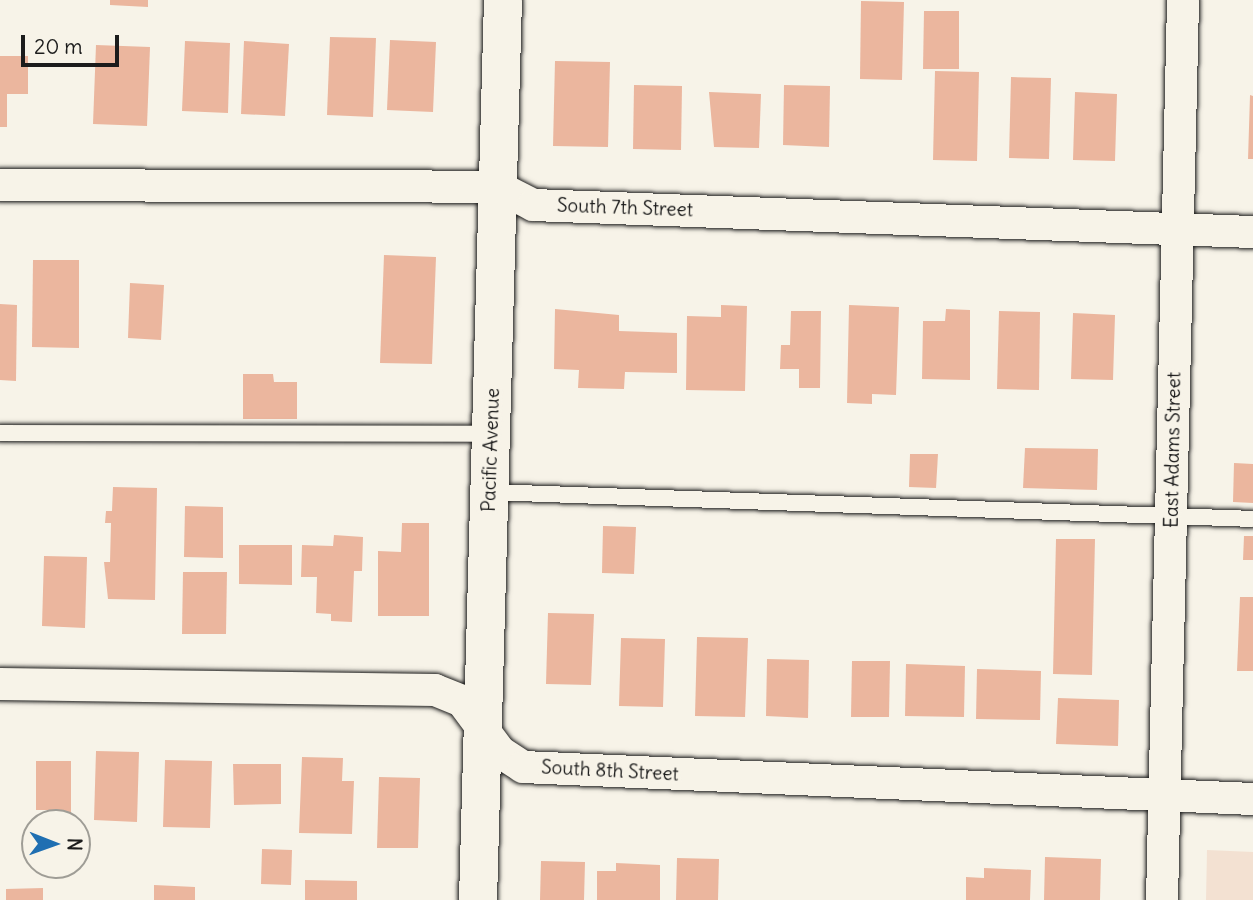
<!DOCTYPE html>
<html>
<head>
<meta charset="utf-8">
<style>
	body { margin:0 }
	#map { position:relative; width:1253px; height:900px; overflow:hidden; background:#f7f3e8; font-family:Delius,sans-serif }
	div>[style] { position:absolute }
	[style*='--x'] { left:calc(var(--x)*1px); top:calc(var(--y)*1px); width:calc(var(--w)*1px); rotate:calc(var(--a)*1deg) }
	.built>* { inset:0; background:#f3e1d2 }
	.building>* { inset:0; background:#ebb69e }
	.roads { filter:drop-shadow(0 0 2px #1c1c1c) drop-shadow(0 0 2px #1c1c1c) }
	.service>* { height:16px; margin:-8px; padding:0 8px; transform-origin:8px; border-radius:8px; background:#f7f3e8 }
	.minor>* { height:32px; margin:-16px; padding:0 16px; transform-origin:16px; border-radius:16px; background:#f7f3e8 }
	.tertiary>* { height:38px; margin:-19px; padding:0 19px; transform-origin:19px; border-radius:19px; background:#f7f3e8 }
	span { translate:-50% -50%; white-space:nowrap; text-align:center; line-height:1.15; -webkit-text-stroke:7px #f7f3e8; paint-order:stroke }
	.street-label { font-size:19px; color:#1c1c1c }
	.north { position:absolute; left:21px; top:809px; width:70px; height:70px; box-sizing:border-box; background:#f7f3e8; border:2px solid #9f9d96; border-radius:50%; rotate:91deg; font-size:19px; font-weight:700; line-height:28px; text-align:center; color:#1c1c1c }
	.north::after { content:''; display:block; margin:auto; width:24px; height:32px; background:#1f6fb2; clip-path:polygon(50% 0,100% 100%,50% 72%,0 100%) }
	.scale { position:absolute; left:21px; top:35px; width:98px; height:32px; box-sizing:border-box; border:4px solid #1c1c1c; border-top:0; padding-left:9px; font-size:21px; line-height:24px; white-space:nowrap; color:#1c1c1c; -webkit-text-stroke:5px #f7f3e8; paint-order:stroke }
</style>
</head>
<body>
<div id="map">
	<div class="built">
		<div style="clip-path:polygon(1207px 850px,1253px 852px,1253px 900px,1206px 900px)"></div>
	</div>
	<div class="building">
		<div style="clip-path:polygon(110px 0,148px 0,148px 7px,110px 5px)"></div>
		<div style="clip-path:polygon(861px 1px,904px 2px,902px 80px,860px 79px)"></div>
		<div style="clip-path:polygon(924px 11px,959px 11px,959px 69px,923px 69px)"></div>
		<div style="clip-path:polygon(330px 37px,376px 38px,373px 117px,327px 115px)"></div>
		<div style="clip-path:polygon(390px 40px,436px 42px,433px 112px,387px 110px)"></div>
		<div style="clip-path:polygon(185px 41px,230px 43px,228px 113px,182px 111px)"></div>
		<div style="clip-path:polygon(244px 41px,289px 44px,285px 116px,241px 114px)"></div>
		<div style="clip-path:polygon(96px 45px,150px 47px,147px 126px,93px 124px)"></div>
		<div style="clip-path:polygon(0 56px,28px 56px,28px 94px,7px 94px,7px 127px,0 127px)"></div>
		<div style="clip-path:polygon(555px 61px,610px 62px,608px 147px,553px 146px)"></div>
		<div style="clip-path:polygon(935px 71px,979px 72px,977px 161px,933px 160px)"></div>
		<div style="clip-path:polygon(1011px 77px,1051px 78px,1049px 159px,1009px 158px)"></div>
		<div style="clip-path:polygon(634px 85px,682px 86px,681px 150px,633px 149px)"></div>
		<div style="clip-path:polygon(784px 85px,830px 86px,829px 147px,783px 145px)"></div>
		<div style="clip-path:polygon(709px 92px,761px 94px,759px 148px,714px 147px)"></div>
		<div style="clip-path:polygon(1075px 92px,1117px 94px,1115px 161px,1073px 160px)"></div>
		<div style="clip-path:polygon(1250px 95px,1253px 96px,1253px 159px,1248px 159px)"></div>
		<div style="clip-path:polygon(384px 255px,436px 257px,432px 364px,380px 363px)"></div>
		<div style="clip-path:polygon(33px 260px,79px 260px,79px 348px,32px 347px)"></div>
		<div style="clip-path:polygon(130px 283px,164px 285px,161px 340px,128px 338px)"></div>
		<div style="clip-path:polygon(0 304px,17px 305px,16px 381px,0 380px)"></div>
		<div style="clip-path:polygon(721px 305px,747px 306px,745px 391px,686px 390px,687px 316px,721px 317px)"></div>
		<div style="clip-path:polygon(849px 305px,899px 307px,896px 395px,872px 394px,872px 404px,847px 403px)"></div>
		<div style="clip-path:polygon(555px 309px,619px 315px,619px 331px,677px 333px,677px 373px,625px 372px,624px 389px,578px 388px,579px 370px,554px 369px)"></div>
		<div style="clip-path:polygon(946px 309px,970px 310px,970px 380px,922px 379px,923px 321px,945px 321px)"></div>
		<div style="clip-path:polygon(791px 311px,821px 311px,820px 388px,799px 388px,799px 369px,780px 369px,781px 345px,790px 345px)"></div>
		<div style="clip-path:polygon(999px 311px,1040px 312px,1039px 390px,997px 389px)"></div>
		<div style="clip-path:polygon(1073px 313px,1115px 315px,1113px 380px,1071px 379px)"></div>
		<div style="clip-path:polygon(243px 374px,273px 374px,274px 382px,297px 382px,297px 419px,243px 419px)"></div>
		<div style="clip-path:polygon(1025px 448px,1098px 449px,1097px 490px,1023px 488px)"></div>
		<div style="clip-path:polygon(910px 454px,938px 454px,936px 488px,909px 487px)"></div>
		<div style="clip-path:polygon(1234px 463px,1253px 464px,1253px 503px,1233px 502px)"></div>
		<div style="clip-path:polygon(113px 487px,157px 488px,155px 600px,108px 599px,104px 562px,110px 562px,111px 523px,105px 523px,106px 511px,112px 511px)"></div>
		<div style="clip-path:polygon(185px 506px,223px 507px,223px 558px,184px 557px)"></div>
		<div style="clip-path:polygon(402px 523px,429px 523px,429px 616px,378px 616px,378px 551px,401px 552px)"></div>
		<div style="clip-path:polygon(603px 526px,636px 527px,634px 574px,602px 573px)"></div>
		<div style="clip-path:polygon(334px 535px,363px 537px,362px 571px,354px 571px,352px 622px,331px 621px,331px 614px,316px 613px,317px 577px,301px 577px,302px 545px,333px 546px)"></div>
		<div style="clip-path:polygon(1244px 536px,1253px 536px,1253px 560px,1243px 560px)"></div>
		<div style="clip-path:polygon(1056px 539px,1095px 539px,1092px 675px,1053px 674px)"></div>
		<div style="clip-path:polygon(239px 545px,292px 545px,292px 585px,239px 584px)"></div>
		<div style="clip-path:polygon(44px 556px,87px 557px,85px 628px,42px 626px)"></div>
		<div style="clip-path:polygon(183px 572px,227px 572px,226px 634px,182px 634px)"></div>
		<div style="clip-path:polygon(1240px 597px,1253px 597px,1253px 671px,1237px 671px)"></div>
		<div style="clip-path:polygon(548px 613px,594px 614px,591px 685px,546px 684px)"></div>
		<div style="clip-path:polygon(697px 637px,748px 638px,745px 717px,695px 716px)"></div>
		<div style="clip-path:polygon(621px 638px,665px 639px,663px 707px,619px 706px)"></div>
		<div style="clip-path:polygon(767px 659px,809px 660px,808px 718px,766px 716px)"></div>
		<div style="clip-path:polygon(852px 661px,890px 661px,889px 717px,851px 717px)"></div>
		<div style="clip-path:polygon(906px 664px,965px 666px,964px 717px,905px 716px)"></div>
		<div style="clip-path:polygon(977px 669px,1041px 671px,1040px 720px,976px 719px)"></div>
		<div style="clip-path:polygon(1058px 698px,1119px 700px,1118px 746px,1056px 744px)"></div>
		<div style="clip-path:polygon(96px 751px,139px 752px,137px 822px,94px 820px)"></div>
		<div style="clip-path:polygon(302px 757px,343px 758px,342px 781px,354px 781px,352px 834px,299px 833px)"></div>
		<div style="clip-path:polygon(165px 760px,212px 761px,210px 828px,163px 827px)"></div>
		<div style="clip-path:polygon(36px 761px,71px 761px,71px 823px,47px 823px,47px 810px,36px 810px)"></div>
		<div style="clip-path:polygon(233px 764px,281px 764px,281px 804px,234px 805px)"></div>
		<div style="clip-path:polygon(379px 777px,420px 778px,418px 848px,377px 848px)"></div>
		<div style="clip-path:polygon(262px 849px,292px 850px,291px 885px,261px 884px)"></div>
		<div style="clip-path:polygon(1045px 857px,1101px 859px,1100px 900px,1044px 900px)"></div>
		<div style="clip-path:polygon(677px 858px,719px 859px,718px 900px,676px 900px)"></div>
		<div style="clip-path:polygon(541px 861px,585px 862px,584px 900px,540px 900px)"></div>
		<div style="clip-path:polygon(616px 863px,660px 865px,660px 900px,597px 900px,597px 871px,616px 871px)"></div>
		<div style="clip-path:polygon(984px 868px,1031px 870px,1030px 900px,966px 900px,966px 877px,984px 878px)"></div>
		<div style="clip-path:polygon(305px 880px,357px 881px,357px 900px,305px 900px)"></div>
		<div style="clip-path:polygon(154px 885px,195px 887px,195px 900px,154px 900px)"></div>
		<div style="clip-path:polygon(43px 888px,43px 900px,6px 900px,6px 889px)"></div>
	</div>
	<div class="roads">
		<div class="service">
			<div style="--x:0;--y:433;--w:491;--a:0.1"></div>
			<div style="--x:489;--y:492;--w:764;--a:2.02"></div>
		</div>
		<div class="minor">
			<div style="--x:0;--y:185;--w:498;--a:0.2"></div>
			<div style="--x:498;--y:187;--w:39;--a:27"></div>
			<div style="--x:533;--y:205;--w:721;--a:2.15"></div>
			<div style="--x:0;--y:684;--w:435;--a:0.8"></div>
			<div style="--x:435;--y:690;--w:29;--a:22"></div>
			<div style="--x:462;--y:701;--w:64;--a:53.3"></div>
			<div style="--x:500;--y:752;--w:27;--a:33"></div>
			<div style="--x:523;--y:767;--w:731;--a:2.51"></div>
			<div style="--x:1162;--y:900;--w:900;--a:-88.66"></div>
		</div>
		<div class="tertiary">
			<div style="--x:478;--y:900;--w:900;--a:-88.41"></div>
		</div>
	</div>
	<div class="street-label">
		<span style="left:625px;top:208px;rotate:2deg">South 7th Street</span>
		<span style="left:491px;top:450px;rotate:-88deg">Pacific Avenue</span>
		<span style="left:1173px;top:450px;rotate:-89deg">East Adams Street</span>
		<span style="left:610px;top:771px;rotate:3deg">South 8th Street</span>
	</div>
	<div class="north">N</div>
	<div class="scale">20 m</div>
</div>
</body>
</html>
